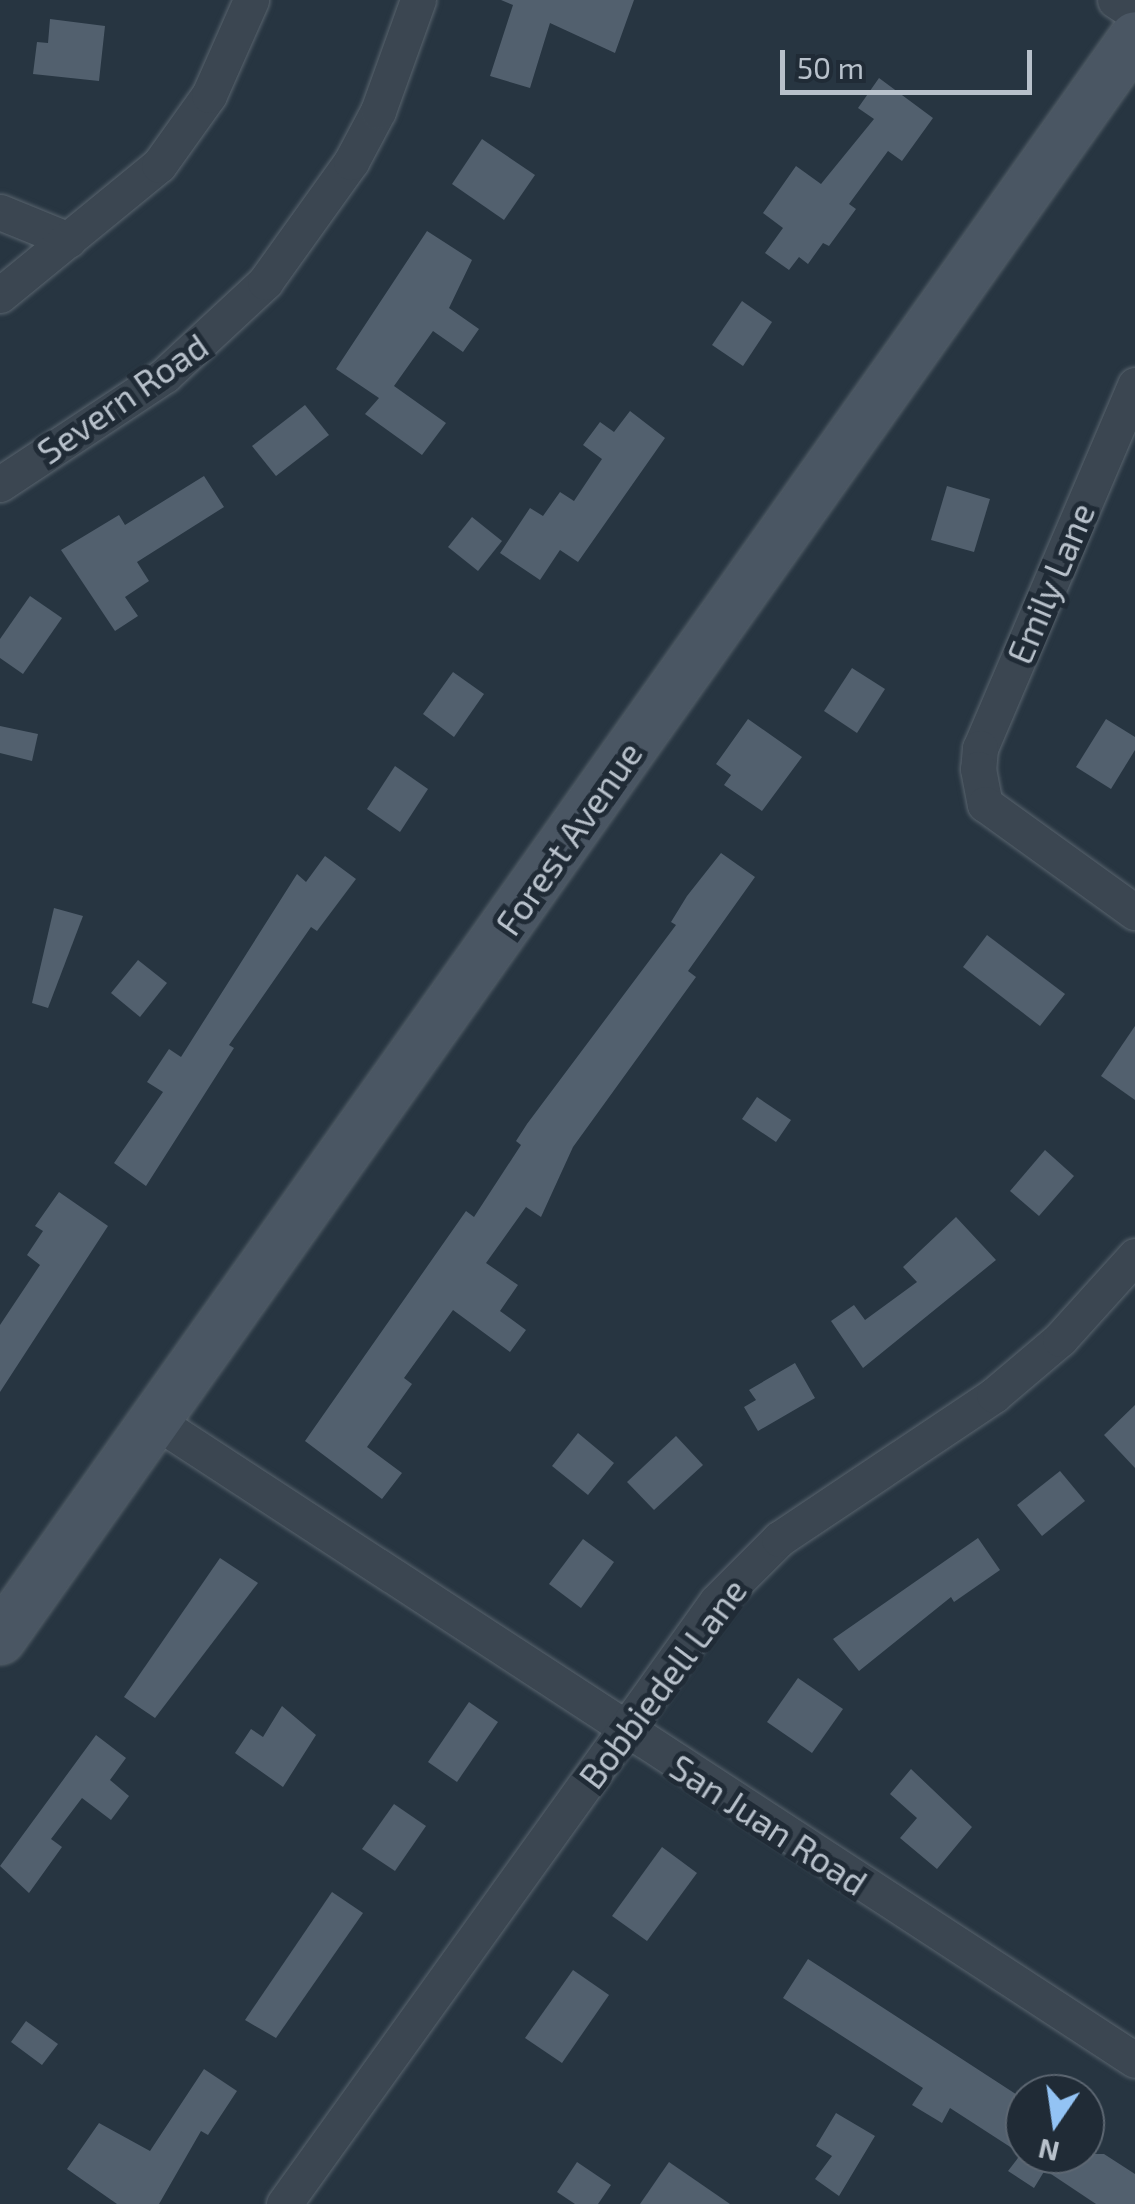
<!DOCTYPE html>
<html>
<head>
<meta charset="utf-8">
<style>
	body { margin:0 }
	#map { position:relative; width:1135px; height:2204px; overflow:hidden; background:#273541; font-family:"Exo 2",sans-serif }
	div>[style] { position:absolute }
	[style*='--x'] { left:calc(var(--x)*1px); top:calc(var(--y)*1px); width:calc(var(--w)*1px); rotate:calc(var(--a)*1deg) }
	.building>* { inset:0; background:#52606e }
	.roads { filter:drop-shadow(0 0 2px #59646e) drop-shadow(0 0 2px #59646e) }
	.minor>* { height:35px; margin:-17.5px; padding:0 17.5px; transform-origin:17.5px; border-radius:17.5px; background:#3b4651 }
	.secondary>* { height:50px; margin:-25px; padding:0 25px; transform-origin:25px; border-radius:25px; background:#4a5663 }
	span { translate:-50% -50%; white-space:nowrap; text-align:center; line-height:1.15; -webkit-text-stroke:10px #202b36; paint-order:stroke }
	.street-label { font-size:35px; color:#b8c1cb }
	.north { position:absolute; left:1005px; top:2074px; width:100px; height:100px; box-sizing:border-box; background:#202b36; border:2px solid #5d6772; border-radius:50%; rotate:193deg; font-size:28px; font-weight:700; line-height:40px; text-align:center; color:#b8c1cb }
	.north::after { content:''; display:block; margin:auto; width:35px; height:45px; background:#93c3f4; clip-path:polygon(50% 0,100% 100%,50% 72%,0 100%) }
	.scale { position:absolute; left:780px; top:50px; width:252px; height:45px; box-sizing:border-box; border:5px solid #b8c1cb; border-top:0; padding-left:12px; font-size:30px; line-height:35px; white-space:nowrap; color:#b8c1cb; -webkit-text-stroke:8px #202b36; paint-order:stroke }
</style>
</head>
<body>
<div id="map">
	<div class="building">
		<div style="clip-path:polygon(501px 0,634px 0,615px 53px,550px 23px,530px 88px,490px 76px,513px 5px)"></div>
		<div style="clip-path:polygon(50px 19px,105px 26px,99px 81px,33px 74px,37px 42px,48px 43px)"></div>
		<div style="clip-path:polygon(879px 78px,933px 118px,902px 161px,888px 151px,849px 204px,856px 209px,829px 246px,823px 243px,808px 264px,799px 257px,789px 270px,765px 253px,783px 228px,763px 213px,796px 166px,821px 184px,874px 119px,858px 108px)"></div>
		<div style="clip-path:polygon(482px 139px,535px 175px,504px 220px,452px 184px)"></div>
		<div style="clip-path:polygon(427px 231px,472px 260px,449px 308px,479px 329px,463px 352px,433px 331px,394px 386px,446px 423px,422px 455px,365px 414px,379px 398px,336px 369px)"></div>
		<div style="clip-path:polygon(742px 301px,772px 322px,743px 366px,712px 345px)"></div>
		<div style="clip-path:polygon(305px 405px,329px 435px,276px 476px,252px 446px)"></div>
		<div style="clip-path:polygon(630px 411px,665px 438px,578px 562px,560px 550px,540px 580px,500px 553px,530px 508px,543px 516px,560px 492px,574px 501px,602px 459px,583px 445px,600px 422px,614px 432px)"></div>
		<div style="clip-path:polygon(204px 476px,224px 507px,137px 562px,149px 581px,125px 597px,138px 616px,115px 631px,61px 550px,119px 515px,125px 525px)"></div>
		<div style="clip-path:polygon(947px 486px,990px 499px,974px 552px,931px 540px)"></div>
		<div style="clip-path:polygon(472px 517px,502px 541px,478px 571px,448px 547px)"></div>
		<div style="clip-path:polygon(30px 596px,62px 618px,23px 674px,0 658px,0 639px)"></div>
		<div style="clip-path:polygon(852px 668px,885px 689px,857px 733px,824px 711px)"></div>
		<div style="clip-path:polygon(453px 672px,484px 694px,454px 737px,423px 714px)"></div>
		<div style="clip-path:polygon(748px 719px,802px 757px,762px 811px,724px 785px,731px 775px,716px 764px)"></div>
		<div style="clip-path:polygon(1106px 719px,1135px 737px,1135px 750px,1111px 789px,1076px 767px)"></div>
		<div style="clip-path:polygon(0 726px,38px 734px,32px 761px,0 753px)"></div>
		<div style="clip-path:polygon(395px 766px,428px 789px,400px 832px,367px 809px)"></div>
		<div style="clip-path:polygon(721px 853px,755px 877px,688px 971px,696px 977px,573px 1147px,541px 1217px,526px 1207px,486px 1263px,518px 1285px,500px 1311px,526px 1330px,510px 1352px,453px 1310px,404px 1378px,412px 1384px,367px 1447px,402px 1473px,382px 1499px,305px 1441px,466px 1211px,474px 1217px,521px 1145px,516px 1141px,527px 1124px,676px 925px,671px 922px,687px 896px)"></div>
		<div style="clip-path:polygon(325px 856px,356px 879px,317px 931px,311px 927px,229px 1045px,234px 1048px,146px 1186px,114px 1163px,163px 1092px,147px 1082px,169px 1049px,181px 1057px,297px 874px,306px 882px)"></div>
		<div style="clip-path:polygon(54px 908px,83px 916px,48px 1008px,32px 1003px)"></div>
		<div style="clip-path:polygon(987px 935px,1065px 994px,1040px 1026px,963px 967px)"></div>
		<div style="clip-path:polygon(138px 960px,167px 983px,140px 1017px,111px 993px)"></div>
		<div style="clip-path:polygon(1135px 1026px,1135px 1100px,1101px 1076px)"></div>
		<div style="clip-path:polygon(757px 1097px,791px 1120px,776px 1142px,742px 1119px)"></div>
		<div style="clip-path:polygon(1045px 1150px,1074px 1176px,1039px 1216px,1010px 1191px)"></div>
		<div style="clip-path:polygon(59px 1192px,108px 1226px,0 1392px,0 1325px,40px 1265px,27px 1255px,43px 1231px,35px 1226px)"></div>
		<div style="clip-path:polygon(956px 1217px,996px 1260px,863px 1368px,831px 1321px,854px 1305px,865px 1320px,917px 1282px,903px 1267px)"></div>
		<div style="clip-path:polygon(795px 1363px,815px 1398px,758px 1431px,744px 1407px,756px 1400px,749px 1390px)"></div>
		<div style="clip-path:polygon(1135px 1405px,1135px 1468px,1104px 1435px)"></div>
		<div style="clip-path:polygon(578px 1433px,614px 1463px,588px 1495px,552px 1466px)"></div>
		<div style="clip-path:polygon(676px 1436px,703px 1465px,654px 1510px,627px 1482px)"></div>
		<div style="clip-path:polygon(1060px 1471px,1085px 1501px,1042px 1536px,1017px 1505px)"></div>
		<div style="clip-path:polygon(978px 1538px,1000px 1570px,954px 1602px,951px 1597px,859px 1671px,833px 1639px)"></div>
		<div style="clip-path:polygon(583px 1539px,614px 1562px,581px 1608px,549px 1584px)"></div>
		<div style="clip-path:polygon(220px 1558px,258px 1583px,155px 1718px,124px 1697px)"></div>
		<div style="clip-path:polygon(798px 1678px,843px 1709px,812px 1753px,767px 1722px)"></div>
		<div style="clip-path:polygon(469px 1702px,498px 1722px,457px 1782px,428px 1762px)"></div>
		<div style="clip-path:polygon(282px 1706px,316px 1735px,283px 1787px,235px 1753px,251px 1729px,263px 1737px)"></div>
		<div style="clip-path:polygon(96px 1735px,126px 1758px,110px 1780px,129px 1796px,111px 1820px,82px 1798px,51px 1839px,62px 1847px,29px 1893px,0 1866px)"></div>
		<div style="clip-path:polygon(911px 1769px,972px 1827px,937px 1869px,900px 1838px,917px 1818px,890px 1794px)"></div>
		<div style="clip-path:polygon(394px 1804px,426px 1826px,395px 1871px,362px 1849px)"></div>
		<div style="clip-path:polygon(662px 1847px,697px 1873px,647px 1941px,612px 1916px)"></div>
		<div style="clip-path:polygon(332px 1892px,363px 1913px,276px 2038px,245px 2020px)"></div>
		<div style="clip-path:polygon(808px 1959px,1025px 2100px,1025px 2154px,1104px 2154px,1135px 2174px,1135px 2204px,1096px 2204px,1045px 2170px,1034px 2188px,1008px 2171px,1021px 2154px,950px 2108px,942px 2123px,912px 2105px,923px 2088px,783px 1998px)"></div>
		<div style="clip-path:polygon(573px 1970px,609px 1995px,562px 2063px,525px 2038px)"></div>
		<div style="clip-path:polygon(26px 2021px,58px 2044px,42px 2065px,11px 2042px)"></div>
		<div style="clip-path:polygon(204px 2069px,237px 2091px,208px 2135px,201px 2131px,159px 2204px,117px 2204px,67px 2169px,99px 2123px,150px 2151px)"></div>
		<div style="clip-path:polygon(836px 2113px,875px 2136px,839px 2196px,815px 2179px,832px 2156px,816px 2146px)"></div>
		<div style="clip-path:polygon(577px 2162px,611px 2185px,598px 2204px,575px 2204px,557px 2192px)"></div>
		<div style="clip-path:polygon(669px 2162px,730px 2204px,640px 2204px)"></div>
	</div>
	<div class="roads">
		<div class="minor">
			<div style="--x:1115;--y:0;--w:24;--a:33"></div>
			<div style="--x:0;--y:212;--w:74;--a:22.1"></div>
			<div style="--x:0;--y:295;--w:205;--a:-39.3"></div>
			<div style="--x:159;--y:165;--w:86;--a:-54.5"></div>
			<div style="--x:209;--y:95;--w:104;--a:-66.1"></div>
			<div style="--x:1135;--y:385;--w:395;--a:113.1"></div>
			<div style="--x:980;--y:748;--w:21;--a:95"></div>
			<div style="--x:978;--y:769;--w:36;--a:79"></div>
			<div style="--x:985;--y:804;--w:185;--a:35.8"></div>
			<div style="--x:0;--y:484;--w:198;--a:-33.4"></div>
			<div style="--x:165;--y:375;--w:137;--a:-42.9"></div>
			<div style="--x:265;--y:282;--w:148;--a:-54.4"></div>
			<div style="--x:351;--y:162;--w:58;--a:-62.1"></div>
			<div style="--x:378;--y:111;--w:118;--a:-70.2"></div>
			<div style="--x:154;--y:1420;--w:1171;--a:33.12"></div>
			<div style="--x:284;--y:2204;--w:742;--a:-54.32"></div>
			<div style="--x:717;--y:1601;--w:88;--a:-45"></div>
			<div style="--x:779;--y:1539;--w:259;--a:-33.8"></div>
			<div style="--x:994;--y:1395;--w:87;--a:-40.3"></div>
			<div style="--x:1060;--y:1339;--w:112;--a:-47.9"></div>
		</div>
		<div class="secondary">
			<div style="--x:0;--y:1639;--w:1963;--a:-54.68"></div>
		</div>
	</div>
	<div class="street-label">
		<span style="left:122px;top:398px;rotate:-35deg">Severn Road</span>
		<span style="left:1050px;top:583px;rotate:-67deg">Emily Lane</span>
		<span style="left:568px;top:838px;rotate:-55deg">Forest Avenue</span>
		<span style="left:662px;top:1683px;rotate:-53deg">Bobbiedell Lane</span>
		<span style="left:769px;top:1824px;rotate:33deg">San Juan Road</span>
	</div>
	<div class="north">N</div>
	<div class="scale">50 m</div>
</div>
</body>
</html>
